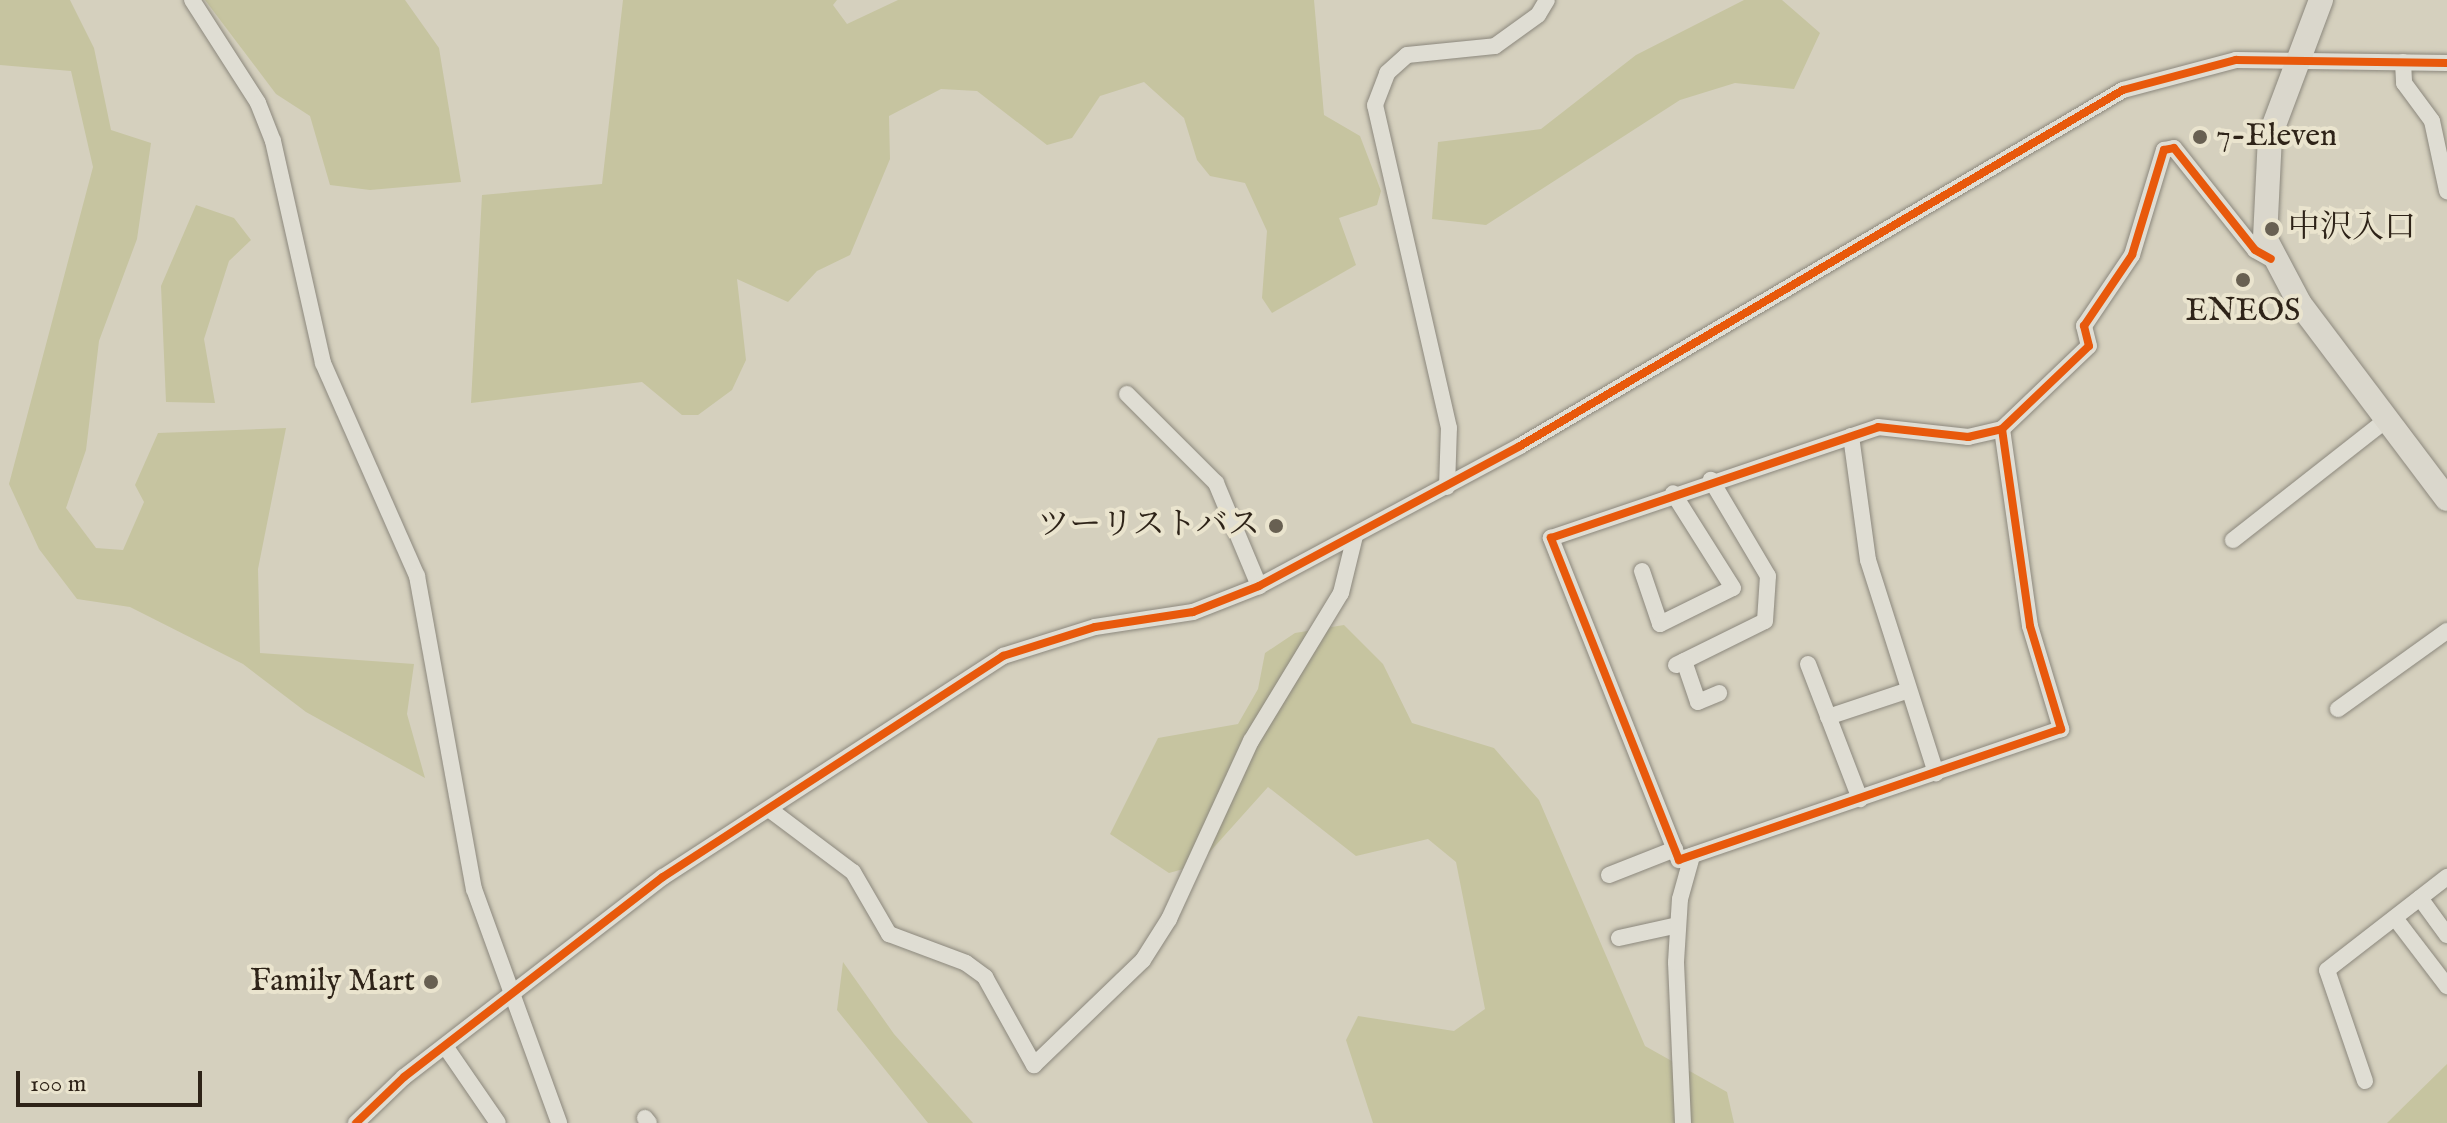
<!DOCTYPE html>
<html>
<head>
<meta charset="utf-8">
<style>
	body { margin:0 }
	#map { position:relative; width:2447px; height:1123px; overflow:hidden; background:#d5d0be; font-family:"IM FELL English","Noto Serif JP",serif }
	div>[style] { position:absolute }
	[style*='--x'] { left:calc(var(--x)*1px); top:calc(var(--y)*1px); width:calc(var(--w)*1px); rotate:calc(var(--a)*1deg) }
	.green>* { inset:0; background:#c6c4a0 }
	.roads { filter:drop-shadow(0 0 2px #8c887d) drop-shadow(0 0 2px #8c887d) }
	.minor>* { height:16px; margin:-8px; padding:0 8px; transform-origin:8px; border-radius:8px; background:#dfddd3 }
	.highway>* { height:24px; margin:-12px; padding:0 12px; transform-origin:12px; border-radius:12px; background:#dad7cc }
	.cycleway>* { height:8px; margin:-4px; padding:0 4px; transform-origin:4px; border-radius:4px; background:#e8590c }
	.dots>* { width:22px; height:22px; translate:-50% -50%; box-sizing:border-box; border:4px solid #eae4ce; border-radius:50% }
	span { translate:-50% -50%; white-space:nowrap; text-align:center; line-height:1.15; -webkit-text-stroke:8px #eae4ce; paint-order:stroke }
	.poi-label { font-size:32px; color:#2e2318 }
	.left { translate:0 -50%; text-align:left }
	.right { translate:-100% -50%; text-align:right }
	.scale { position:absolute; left:16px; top:1071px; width:186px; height:36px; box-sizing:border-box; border:4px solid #2e2318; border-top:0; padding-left:10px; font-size:24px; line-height:28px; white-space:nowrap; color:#2e2318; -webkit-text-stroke:6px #eae4ce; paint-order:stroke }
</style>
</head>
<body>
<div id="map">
	<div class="green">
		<div style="clip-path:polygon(0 0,70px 0,94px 48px,111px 130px,151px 143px,137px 239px,99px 341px,86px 450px,66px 508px,96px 548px,123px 550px,144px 502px,135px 485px,158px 433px,286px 428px,258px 569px,260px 653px,414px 664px,407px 714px,425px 778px,306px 712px,243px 664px,130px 607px,77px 599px,39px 549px,9px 484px,93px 167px,71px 71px,0 65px)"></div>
		<div style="clip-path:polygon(205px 0,405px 0,439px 48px,461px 182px,370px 190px,330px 185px,310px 116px,276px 94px)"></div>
		<div style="clip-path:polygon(623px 0,837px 0,833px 5px,847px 24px,898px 0,1314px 0,1324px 115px,1360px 136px,1381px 191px,1377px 205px,1339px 218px,1356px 265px,1272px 313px,1262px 298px,1267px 231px,1245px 183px,1210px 176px,1197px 160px,1184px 118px,1144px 82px,1100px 96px,1072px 138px,1047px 145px,977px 91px,941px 89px,889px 116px,890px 159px,850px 255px,817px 271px,788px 302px,737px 279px,746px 360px,732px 390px,698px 415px,682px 415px,642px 382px,471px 403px,482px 195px,602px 184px)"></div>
		<div style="clip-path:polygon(1744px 0,1782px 0,1820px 33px,1794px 89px,1735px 83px,1680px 100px,1486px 225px,1432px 219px,1438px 142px,1541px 129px,1636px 55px)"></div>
		<div style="clip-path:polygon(196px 205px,234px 218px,251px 240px,229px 261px,204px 339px,215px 403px,166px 402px,161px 286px)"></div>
		<div style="clip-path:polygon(1344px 625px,1383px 664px,1412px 723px,1494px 748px,1539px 800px,1645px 1046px,1727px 1092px,1734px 1123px,1373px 1123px,1346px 1040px,1358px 1016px,1454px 1031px,1485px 1009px,1456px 862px,1428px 839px,1356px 856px,1268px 787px,1198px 865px,1169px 873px,1110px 834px,1158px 738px,1238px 724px,1258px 689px,1265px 653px,1295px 633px)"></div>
		<div style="clip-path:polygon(843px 962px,894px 1034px,973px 1123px,928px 1123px,837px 1010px)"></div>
		<div style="clip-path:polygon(2447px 1064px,2447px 1123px,2387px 1123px)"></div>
	</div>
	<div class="roads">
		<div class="minor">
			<div style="--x:192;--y:0;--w:122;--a:57.3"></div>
			<div style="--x:258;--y:103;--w:41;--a:68.5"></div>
			<div style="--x:273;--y:141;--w:228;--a:77.3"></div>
			<div style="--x:323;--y:363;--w:233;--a:66.2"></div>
			<div style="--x:417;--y:576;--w:318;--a:79.7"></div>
			<div style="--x:474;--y:889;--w:249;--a:70"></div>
			<div style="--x:2403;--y:62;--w:21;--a:87"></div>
			<div style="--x:2404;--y:83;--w:47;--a:53.6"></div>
			<div style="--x:2432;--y:121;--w:72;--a:77.9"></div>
			<div style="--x:1127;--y:394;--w:126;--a:45"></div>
			<div style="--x:1216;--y:483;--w:112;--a:67.3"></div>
			<div style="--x:2002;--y:429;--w:199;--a:81.9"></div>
			<div style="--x:2030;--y:626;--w:108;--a:73.2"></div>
			<div style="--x:2061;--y:729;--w:404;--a:161.1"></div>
			<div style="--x:1679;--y:860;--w:347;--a:-111.7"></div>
			<div style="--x:1551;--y:538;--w:345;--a:-18.7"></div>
			<div style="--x:1878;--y:427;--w:91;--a:6.3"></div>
			<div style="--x:1968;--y:437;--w:35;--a:-13"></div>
			<div style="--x:2002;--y:429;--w:120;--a:-43.7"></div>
			<div style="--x:2089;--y:346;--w:21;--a:-104"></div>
			<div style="--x:2084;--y:326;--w:86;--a:-55.9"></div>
			<div style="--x:2132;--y:255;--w:110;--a:-73.1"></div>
			<div style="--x:2164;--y:150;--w:10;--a:-11"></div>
			<div style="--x:2174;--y:148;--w:130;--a:51.5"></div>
			<div style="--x:2255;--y:250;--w:18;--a:29"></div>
			<div style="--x:1851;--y:436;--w:125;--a:82.2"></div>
			<div style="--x:1868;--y:560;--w:224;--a:72.3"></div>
			<div style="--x:1447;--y:487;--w:59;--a:-88.1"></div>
			<div style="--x:1449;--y:428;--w:331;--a:-102.9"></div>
			<div style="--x:1375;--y:105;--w:34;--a:-69"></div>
			<div style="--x:1387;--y:73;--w:27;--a:-42"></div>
			<div style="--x:1407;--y:55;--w:88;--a:-5.8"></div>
			<div style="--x:1495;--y:46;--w:53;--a:-35.8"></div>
			<div style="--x:1538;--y:15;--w:17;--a:-59"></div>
			<div style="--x:2233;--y:540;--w:194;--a:-38.1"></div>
			<div style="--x:1642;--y:571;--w:56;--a:71.2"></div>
			<div style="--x:1660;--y:624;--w:81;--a:-26.3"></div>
			<div style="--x:1733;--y:588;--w:112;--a:-122.3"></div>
			<div style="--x:1684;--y:661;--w:43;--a:71.1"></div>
			<div style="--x:1698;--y:702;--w:23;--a:-23"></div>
			<div style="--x:1808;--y:664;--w:145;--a:68.9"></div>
			<div style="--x:1676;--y:665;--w:99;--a:-26.3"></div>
			<div style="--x:1765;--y:621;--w:45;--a:-86.2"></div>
			<div style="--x:1768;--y:576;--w:112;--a:-120.7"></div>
			<div style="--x:2338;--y:709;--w:134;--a:-35.6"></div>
			<div style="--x:1828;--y:717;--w:85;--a:-18.4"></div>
			<div style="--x:769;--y:809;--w:105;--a:36.9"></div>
			<div style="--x:853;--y:872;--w:72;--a:59.9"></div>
			<div style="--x:889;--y:934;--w:82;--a:20.6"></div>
			<div style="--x:966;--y:963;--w:24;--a:36"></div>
			<div style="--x:985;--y:977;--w:101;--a:60.9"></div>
			<div style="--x:1034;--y:1065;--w:151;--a:-43.9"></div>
			<div style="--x:1143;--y:960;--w:49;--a:-57.6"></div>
			<div style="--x:1169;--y:919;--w:196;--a:-65.3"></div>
			<div style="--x:1251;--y:741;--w:173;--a:-58.7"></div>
			<div style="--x:1341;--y:593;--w:59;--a:-76.2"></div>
			<div style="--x:1609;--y:875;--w:71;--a:-21.5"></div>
			<div style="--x:2420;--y:898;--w:46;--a:53.9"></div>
			<div style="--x:2395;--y:918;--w:86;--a:52.6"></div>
			<div style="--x:1619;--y:938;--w:60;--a:-12.4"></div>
			<div style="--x:445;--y:1046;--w:93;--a:55.5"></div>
			<div style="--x:2365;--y:1081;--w:117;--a:-108.9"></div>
			<div style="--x:2327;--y:970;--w:152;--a:-37.8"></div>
			<div style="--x:645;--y:1118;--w:6;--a:51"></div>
			<div style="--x:356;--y:1123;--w:66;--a:-43.8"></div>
			<div style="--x:404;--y:1077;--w:327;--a:-37.7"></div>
			<div style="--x:663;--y:877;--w:406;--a:-33"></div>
			<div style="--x:1003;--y:656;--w:96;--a:-17.5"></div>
			<div style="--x:1095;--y:627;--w:99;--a:-8.7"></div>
			<div style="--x:1193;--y:612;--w:71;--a:-21.5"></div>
			<div style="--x:1259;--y:586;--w:296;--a:-28.2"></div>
			<div style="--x:1520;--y:446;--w:700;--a:-30.56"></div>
			<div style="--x:2123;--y:90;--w:117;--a:-14.9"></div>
			<div style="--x:2236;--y:60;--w:211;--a:0.8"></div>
			<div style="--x:1683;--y:1123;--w:161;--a:-92.5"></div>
			<div style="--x:1676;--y:962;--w:63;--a:-86.4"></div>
			<div style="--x:1680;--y:899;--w:45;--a:-74.4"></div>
		</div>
		<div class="highway">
			<div style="--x:2321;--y:0;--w:145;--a:110.6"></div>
			<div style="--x:2270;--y:136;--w:102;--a:92.8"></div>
			<div style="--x:2265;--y:238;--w:75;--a:62.1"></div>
			<div style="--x:2300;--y:304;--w:244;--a:53"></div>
		</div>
	</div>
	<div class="cycleway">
		<div style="--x:2002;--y:429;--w:199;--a:81.9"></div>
		<div style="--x:2030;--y:626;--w:108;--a:73.2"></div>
		<div style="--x:2061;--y:729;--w:404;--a:161.1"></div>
		<div style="--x:1679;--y:860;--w:347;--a:-111.7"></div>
		<div style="--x:1551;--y:538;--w:345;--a:-18.7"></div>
		<div style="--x:1878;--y:427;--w:91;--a:6.3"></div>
		<div style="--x:1968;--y:437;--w:35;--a:-13"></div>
		<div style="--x:2002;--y:429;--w:120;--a:-43.7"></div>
		<div style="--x:2089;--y:346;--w:21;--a:-104"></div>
		<div style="--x:2084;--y:326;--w:86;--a:-55.9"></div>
		<div style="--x:2132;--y:255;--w:110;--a:-73.1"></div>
		<div style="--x:2164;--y:150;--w:10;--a:-11"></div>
		<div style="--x:2174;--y:148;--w:130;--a:51.5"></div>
		<div style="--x:2255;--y:250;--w:18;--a:29"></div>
		<div style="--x:356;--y:1123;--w:66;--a:-43.8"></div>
		<div style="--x:404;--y:1077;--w:327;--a:-37.7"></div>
		<div style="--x:663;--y:877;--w:406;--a:-33"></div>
		<div style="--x:1003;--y:656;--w:96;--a:-17.5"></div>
		<div style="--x:1095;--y:627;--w:99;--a:-8.7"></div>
		<div style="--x:1193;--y:612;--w:71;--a:-21.5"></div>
		<div style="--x:1259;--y:586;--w:296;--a:-28.2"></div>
		<div style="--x:1520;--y:446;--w:700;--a:-30.56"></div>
		<div style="--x:2123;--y:90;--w:117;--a:-14.9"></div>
		<div style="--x:2236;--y:60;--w:211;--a:0.8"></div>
	</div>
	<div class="dots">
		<div style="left:2200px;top:137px;background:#686052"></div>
		<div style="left:2272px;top:229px;background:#686052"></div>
		<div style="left:2243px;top:280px;background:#686052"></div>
		<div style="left:1276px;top:526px;background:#686052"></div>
		<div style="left:431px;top:982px;background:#686052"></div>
	</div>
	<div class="poi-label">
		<span class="left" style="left:2216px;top:137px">7-Eleven</span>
		<span class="left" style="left:2288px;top:229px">中沢入口</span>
		<span style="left:2243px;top:312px">ENEOS</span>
		<span class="right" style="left:1260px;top:526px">ツーリストバス</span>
		<span class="right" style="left:415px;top:982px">Family Mart</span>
	</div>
	<div class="scale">100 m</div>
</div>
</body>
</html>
